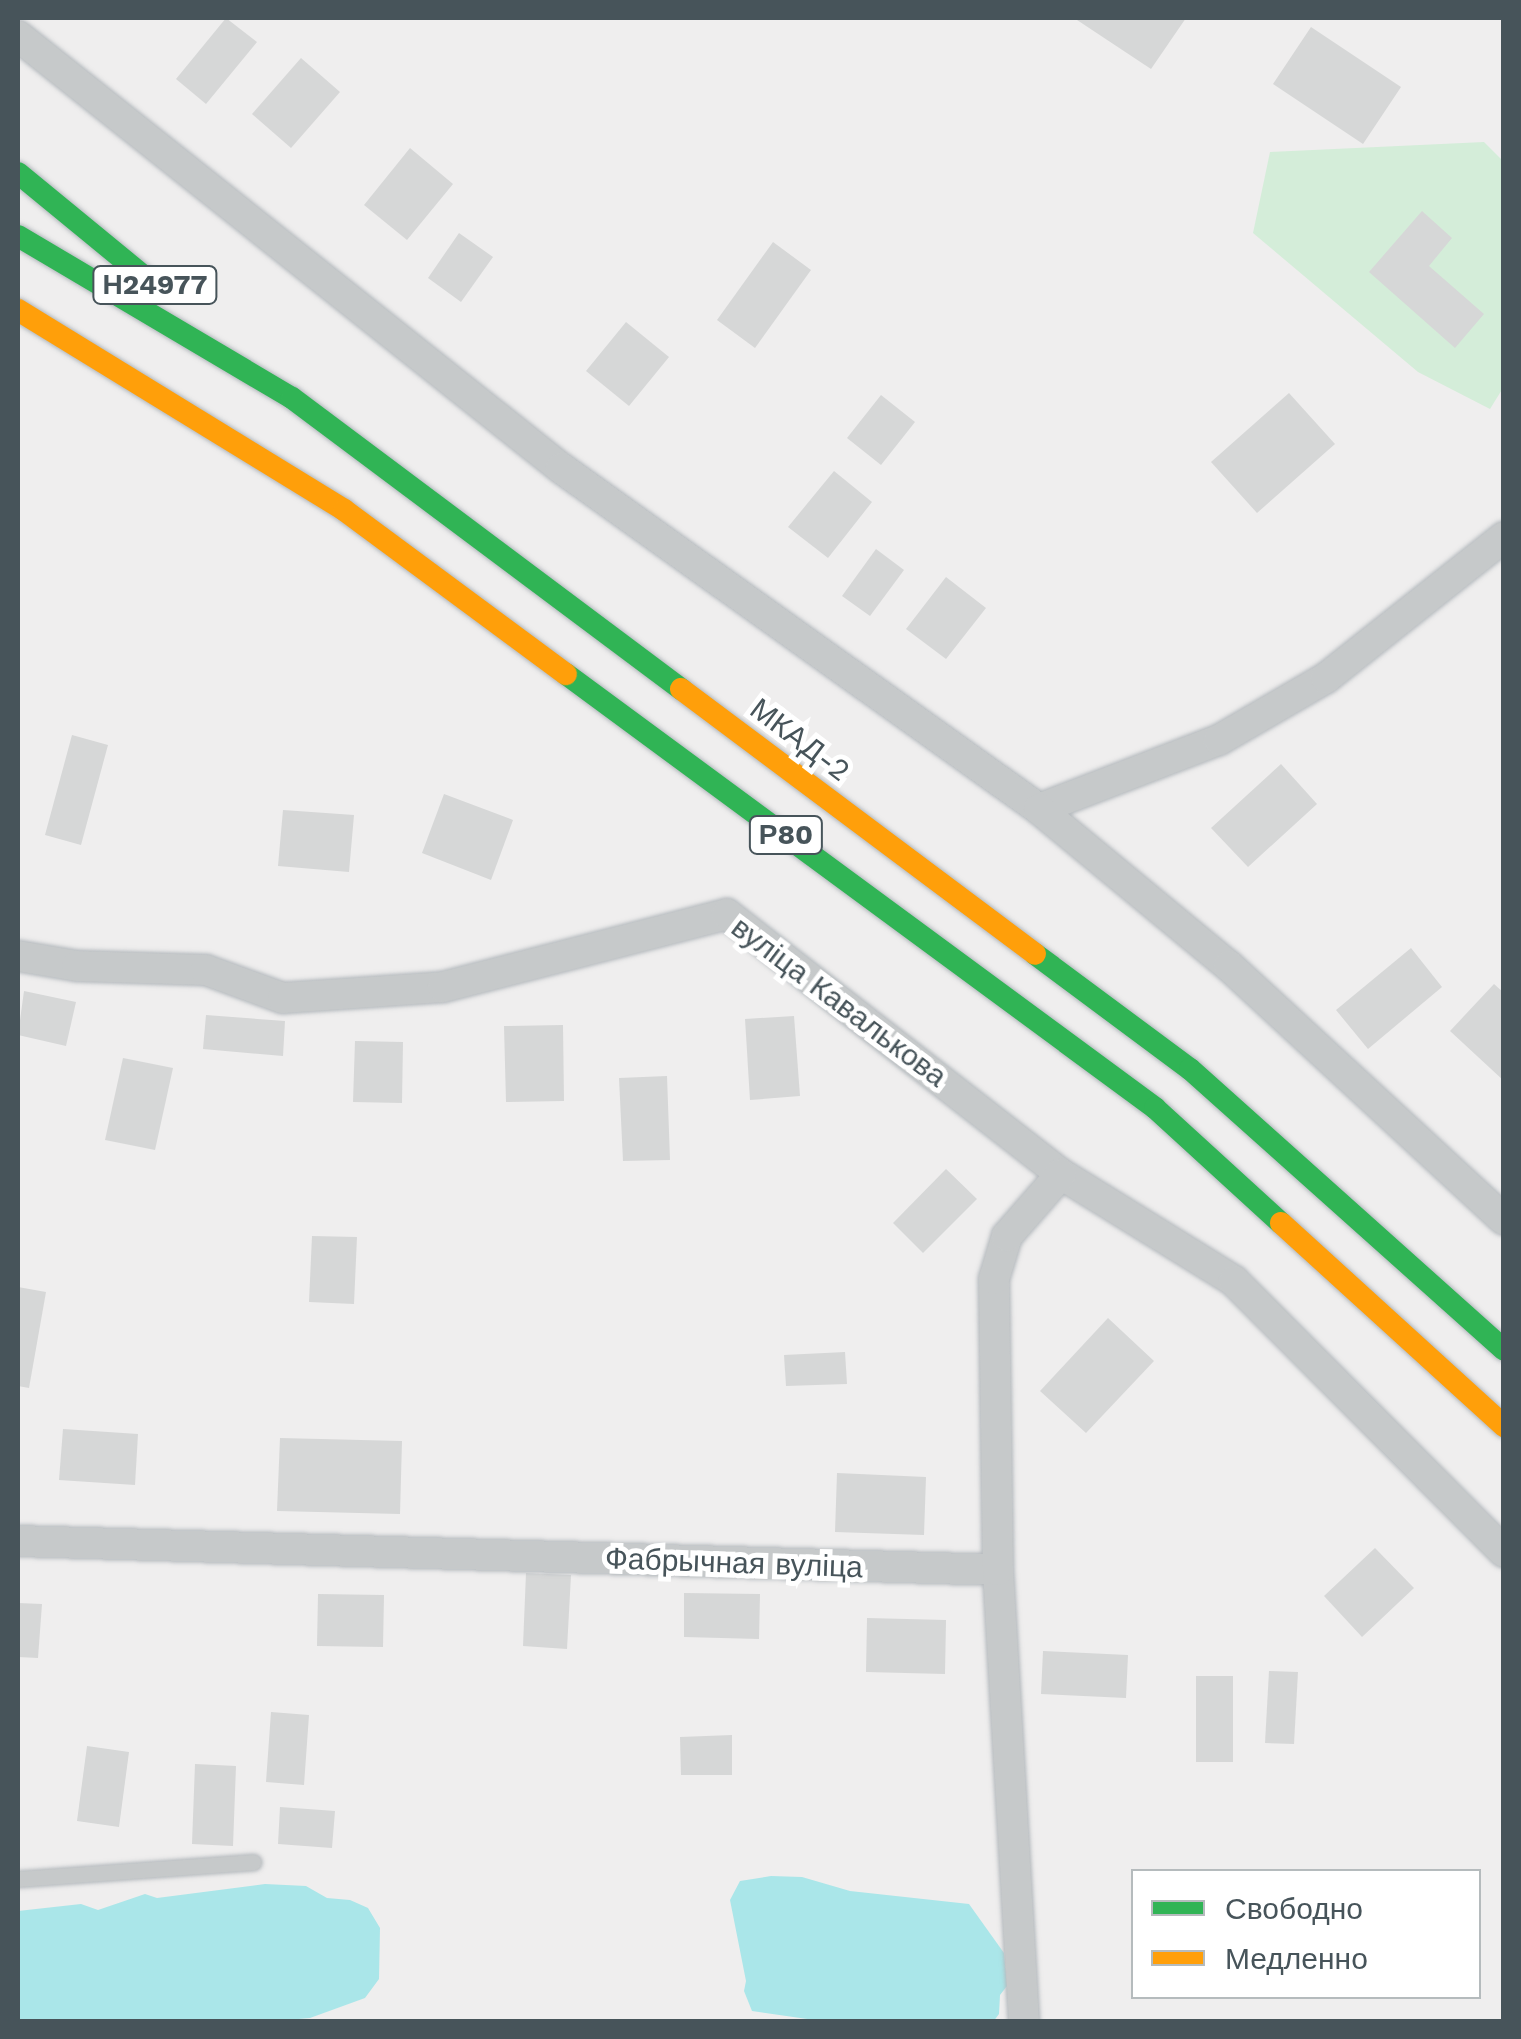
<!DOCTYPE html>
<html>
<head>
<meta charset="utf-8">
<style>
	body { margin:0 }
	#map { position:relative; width:1521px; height:2039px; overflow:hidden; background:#efeeee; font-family:"Work Sans",sans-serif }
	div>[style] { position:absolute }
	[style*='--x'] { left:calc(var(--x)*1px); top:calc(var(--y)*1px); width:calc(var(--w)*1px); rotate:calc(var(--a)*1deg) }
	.green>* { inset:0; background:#d4edd9 }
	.water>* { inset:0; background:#aae6e9 }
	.building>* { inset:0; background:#d6d7d7 }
	.roads { filter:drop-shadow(0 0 2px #b4b9bd) drop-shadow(0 0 2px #b4b9bd) }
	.lane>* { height:15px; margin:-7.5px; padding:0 7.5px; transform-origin:7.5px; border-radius:7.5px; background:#c6c9ca }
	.street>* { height:30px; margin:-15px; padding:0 15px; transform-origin:15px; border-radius:15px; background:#c6c9ca }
	.fast>* { height:22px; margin:-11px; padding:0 11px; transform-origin:11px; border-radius:11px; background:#30b455 }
	.slow>* { height:22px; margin:-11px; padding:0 11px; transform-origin:11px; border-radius:11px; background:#ff9f0a }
	span { translate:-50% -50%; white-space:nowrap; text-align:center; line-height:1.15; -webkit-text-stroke:10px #fff; paint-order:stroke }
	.shield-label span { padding:2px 8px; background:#fff; border:2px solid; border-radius:8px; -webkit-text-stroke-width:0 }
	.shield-label { font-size:28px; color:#47545a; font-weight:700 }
	.street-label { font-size:30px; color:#47545a }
	.frame { position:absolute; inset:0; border:20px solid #47545a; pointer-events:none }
	.legend { position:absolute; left:1131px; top:1869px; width:350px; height:130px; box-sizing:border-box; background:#fff; border:2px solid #b5bbbd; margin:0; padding:12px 18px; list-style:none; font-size:30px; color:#47545a }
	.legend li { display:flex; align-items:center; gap:20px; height:50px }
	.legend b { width:50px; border:2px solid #b5bbbd }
</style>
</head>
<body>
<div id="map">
	<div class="green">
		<div style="clip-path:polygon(1484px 142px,1504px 162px,1503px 388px,1490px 409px,1418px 372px,1253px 233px,1270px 152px)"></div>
	</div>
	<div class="water">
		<div style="clip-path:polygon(771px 1876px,802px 1877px,850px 1891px,969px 1904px,1004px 1953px,1007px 1986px,1000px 1995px,999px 2014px,993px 2022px,828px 2022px,752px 2011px,744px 1991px,746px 1981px,730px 1900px,740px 1881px)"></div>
		<div style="clip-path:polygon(265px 1884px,306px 1886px,327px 1898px,350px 1900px,368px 1908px,380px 1928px,379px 1979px,365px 1998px,310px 2018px,276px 2021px,18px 2021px,18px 1911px,81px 1904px,98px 1910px,145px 1894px,157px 1898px)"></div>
	</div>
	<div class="building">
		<div style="clip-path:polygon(226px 18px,257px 42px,206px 104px,176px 79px)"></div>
		<div style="clip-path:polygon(1074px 18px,1186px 18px,1151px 69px)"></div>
		<div style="clip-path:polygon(1311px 27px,1401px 87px,1363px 144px,1273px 84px)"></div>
		<div style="clip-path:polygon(301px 58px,340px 92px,291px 148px,252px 114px)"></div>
		<div style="clip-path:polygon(410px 148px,453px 184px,407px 240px,364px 205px)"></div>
		<div style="clip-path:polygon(1422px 211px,1452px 238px,1429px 266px,1484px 314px,1455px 348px,1369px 272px)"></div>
		<div style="clip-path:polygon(459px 233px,493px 257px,461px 302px,428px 278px)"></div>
		<div style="clip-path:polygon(773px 242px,811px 270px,755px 348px,717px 320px)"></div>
		<div style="clip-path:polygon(626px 322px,669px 357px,629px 406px,586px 371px)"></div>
		<div style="clip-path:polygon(1289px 393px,1335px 444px,1257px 513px,1211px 462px)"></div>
		<div style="clip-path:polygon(881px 395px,915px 422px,881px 465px,847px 438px)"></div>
		<div style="clip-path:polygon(834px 471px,872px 502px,828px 558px,788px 527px)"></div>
		<div style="clip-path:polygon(876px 549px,904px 570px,870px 616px,842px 596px)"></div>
		<div style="clip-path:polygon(946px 577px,986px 608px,946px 659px,906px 629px)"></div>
		<div style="clip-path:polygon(72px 735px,108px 745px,81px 845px,45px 835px)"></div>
		<div style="clip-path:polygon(1281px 764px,1317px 804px,1248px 867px,1211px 828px)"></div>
		<div style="clip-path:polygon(444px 794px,513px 820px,491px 880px,422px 853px)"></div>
		<div style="clip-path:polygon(283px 810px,354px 815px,349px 872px,278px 866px)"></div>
		<div style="clip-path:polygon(1411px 948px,1442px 987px,1368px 1049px,1336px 1010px)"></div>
		<div style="clip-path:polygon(1494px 984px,1504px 993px,1504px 1081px,1450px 1031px)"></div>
		<div style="clip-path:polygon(24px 991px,76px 1002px,66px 1046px,18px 1035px)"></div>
		<div style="clip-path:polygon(206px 1015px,285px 1021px,283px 1056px,203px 1049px)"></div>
		<div style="clip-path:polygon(794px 1016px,800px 1096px,750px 1100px,745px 1019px)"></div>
		<div style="clip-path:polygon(563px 1025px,564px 1101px,506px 1102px,504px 1026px)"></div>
		<div style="clip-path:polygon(355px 1041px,403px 1042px,402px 1103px,353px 1102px)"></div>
		<div style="clip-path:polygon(123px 1058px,173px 1068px,155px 1150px,105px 1140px)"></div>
		<div style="clip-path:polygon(667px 1076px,670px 1160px,623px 1161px,619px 1078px)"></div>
		<div style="clip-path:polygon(946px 1169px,977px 1199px,923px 1253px,893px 1223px)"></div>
		<div style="clip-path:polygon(312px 1236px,357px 1237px,354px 1304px,309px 1302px)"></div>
		<div style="clip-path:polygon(18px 1287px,46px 1292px,29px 1388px,18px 1386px)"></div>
		<div style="clip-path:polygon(1108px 1318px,1154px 1361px,1086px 1433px,1040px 1391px)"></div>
		<div style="clip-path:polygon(845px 1352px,847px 1384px,786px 1386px,784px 1355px)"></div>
		<div style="clip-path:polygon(63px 1429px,138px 1434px,135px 1485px,59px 1480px)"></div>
		<div style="clip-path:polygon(280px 1438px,402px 1441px,400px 1514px,277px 1511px)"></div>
		<div style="clip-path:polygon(837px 1473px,926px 1477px,924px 1535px,835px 1532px)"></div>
		<div style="clip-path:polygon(1375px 1548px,1414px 1588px,1362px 1637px,1324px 1596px)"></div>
		<div style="clip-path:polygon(526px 1573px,571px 1575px,567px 1649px,523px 1646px)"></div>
		<div style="clip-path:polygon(684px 1593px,760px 1594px,759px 1639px,684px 1637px)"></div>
		<div style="clip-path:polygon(318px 1594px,384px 1595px,383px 1647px,317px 1646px)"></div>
		<div style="clip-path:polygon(18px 1603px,42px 1604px,38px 1658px,18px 1657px)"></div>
		<div style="clip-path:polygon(867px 1618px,946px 1620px,945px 1674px,866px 1672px)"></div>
		<div style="clip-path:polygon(1043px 1651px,1128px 1655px,1126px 1698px,1041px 1694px)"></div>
		<div style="clip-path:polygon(1269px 1671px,1298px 1672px,1294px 1744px,1265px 1743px)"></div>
		<div style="clip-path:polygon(1196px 1676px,1233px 1676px,1233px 1762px,1196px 1762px)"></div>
		<div style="clip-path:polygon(271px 1712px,309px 1715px,304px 1785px,266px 1782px)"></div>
		<div style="clip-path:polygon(732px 1735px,732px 1775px,681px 1775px,680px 1737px)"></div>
		<div style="clip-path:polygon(87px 1746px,129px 1752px,119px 1827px,77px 1821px)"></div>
		<div style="clip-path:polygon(195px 1764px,236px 1766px,233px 1846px,192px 1844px)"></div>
		<div style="clip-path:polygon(280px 1807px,335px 1811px,332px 1848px,278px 1844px)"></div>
	</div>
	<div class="roads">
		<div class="lane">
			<div style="--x:18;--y:1879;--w:236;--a:-4.1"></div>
		</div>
		<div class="street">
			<div style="--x:18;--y:36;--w:694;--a:38.51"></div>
			<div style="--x:561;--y:468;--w:587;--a:35.5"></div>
			<div style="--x:1039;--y:809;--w:193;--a:-21"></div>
			<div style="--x:1219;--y:740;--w:124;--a:-30.1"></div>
			<div style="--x:1326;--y:678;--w:227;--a:-38.4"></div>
			<div style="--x:1039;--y:809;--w:246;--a:39.6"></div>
			<div style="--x:1229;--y:966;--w:374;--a:42.7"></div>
			<div style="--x:18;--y:956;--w:60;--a:9.6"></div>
			<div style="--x:77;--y:966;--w:129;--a:1.8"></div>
			<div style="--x:206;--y:970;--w:82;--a:20"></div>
			<div style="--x:283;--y:998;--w:160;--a:-3.9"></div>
			<div style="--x:443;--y:987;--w:293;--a:-14.4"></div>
			<div style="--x:727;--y:914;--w:423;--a:37.9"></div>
			<div style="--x:1061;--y:1174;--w:203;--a:31.7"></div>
			<div style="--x:1234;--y:1281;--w:383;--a:45.1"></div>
			<div style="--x:18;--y:1541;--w:980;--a:1.69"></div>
			<div style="--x:998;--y:1570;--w:453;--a:86.7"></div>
			<div style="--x:998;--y:1570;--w:291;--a:-90.8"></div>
			<div style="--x:994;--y:1279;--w:45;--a:-73.2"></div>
			<div style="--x:1007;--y:1236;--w:82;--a:-48.9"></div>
		</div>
		<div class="fast">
			<div style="--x:18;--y:173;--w:181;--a:39.4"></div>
			<div style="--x:18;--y:236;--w:318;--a:30.6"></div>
			<div style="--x:292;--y:398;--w:486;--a:36.8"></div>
			<div style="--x:566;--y:674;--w:732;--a:36.38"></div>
			<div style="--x:1155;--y:1108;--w:171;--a:42.4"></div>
			<div style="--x:1035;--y:954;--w:193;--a:36.6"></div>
			<div style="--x:1190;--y:1069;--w:421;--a:41.8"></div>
		</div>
		<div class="slow">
			<div style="--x:18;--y:310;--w:382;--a:31.5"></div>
			<div style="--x:344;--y:510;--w:276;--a:36.5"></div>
			<div style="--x:681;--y:689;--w:442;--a:36.8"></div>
			<div style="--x:1281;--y:1223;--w:302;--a:42.3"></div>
		</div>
	</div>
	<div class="shield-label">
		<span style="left:155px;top:285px">Н24977</span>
		<span style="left:786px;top:835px">Р80</span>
	</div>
	<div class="street-label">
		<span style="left:800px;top:740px;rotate:37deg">МКАД-2</span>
		<span style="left:839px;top:1002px;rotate:37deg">вуліца Кавалькова</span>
		<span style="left:734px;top:1563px;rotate:2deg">Фабрычная вуліца</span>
	</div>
	<div class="frame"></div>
	<ul class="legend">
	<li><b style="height:12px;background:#30b455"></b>Свободно</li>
	<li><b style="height:12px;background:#ff9f0a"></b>Медленно</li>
	</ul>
</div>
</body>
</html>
